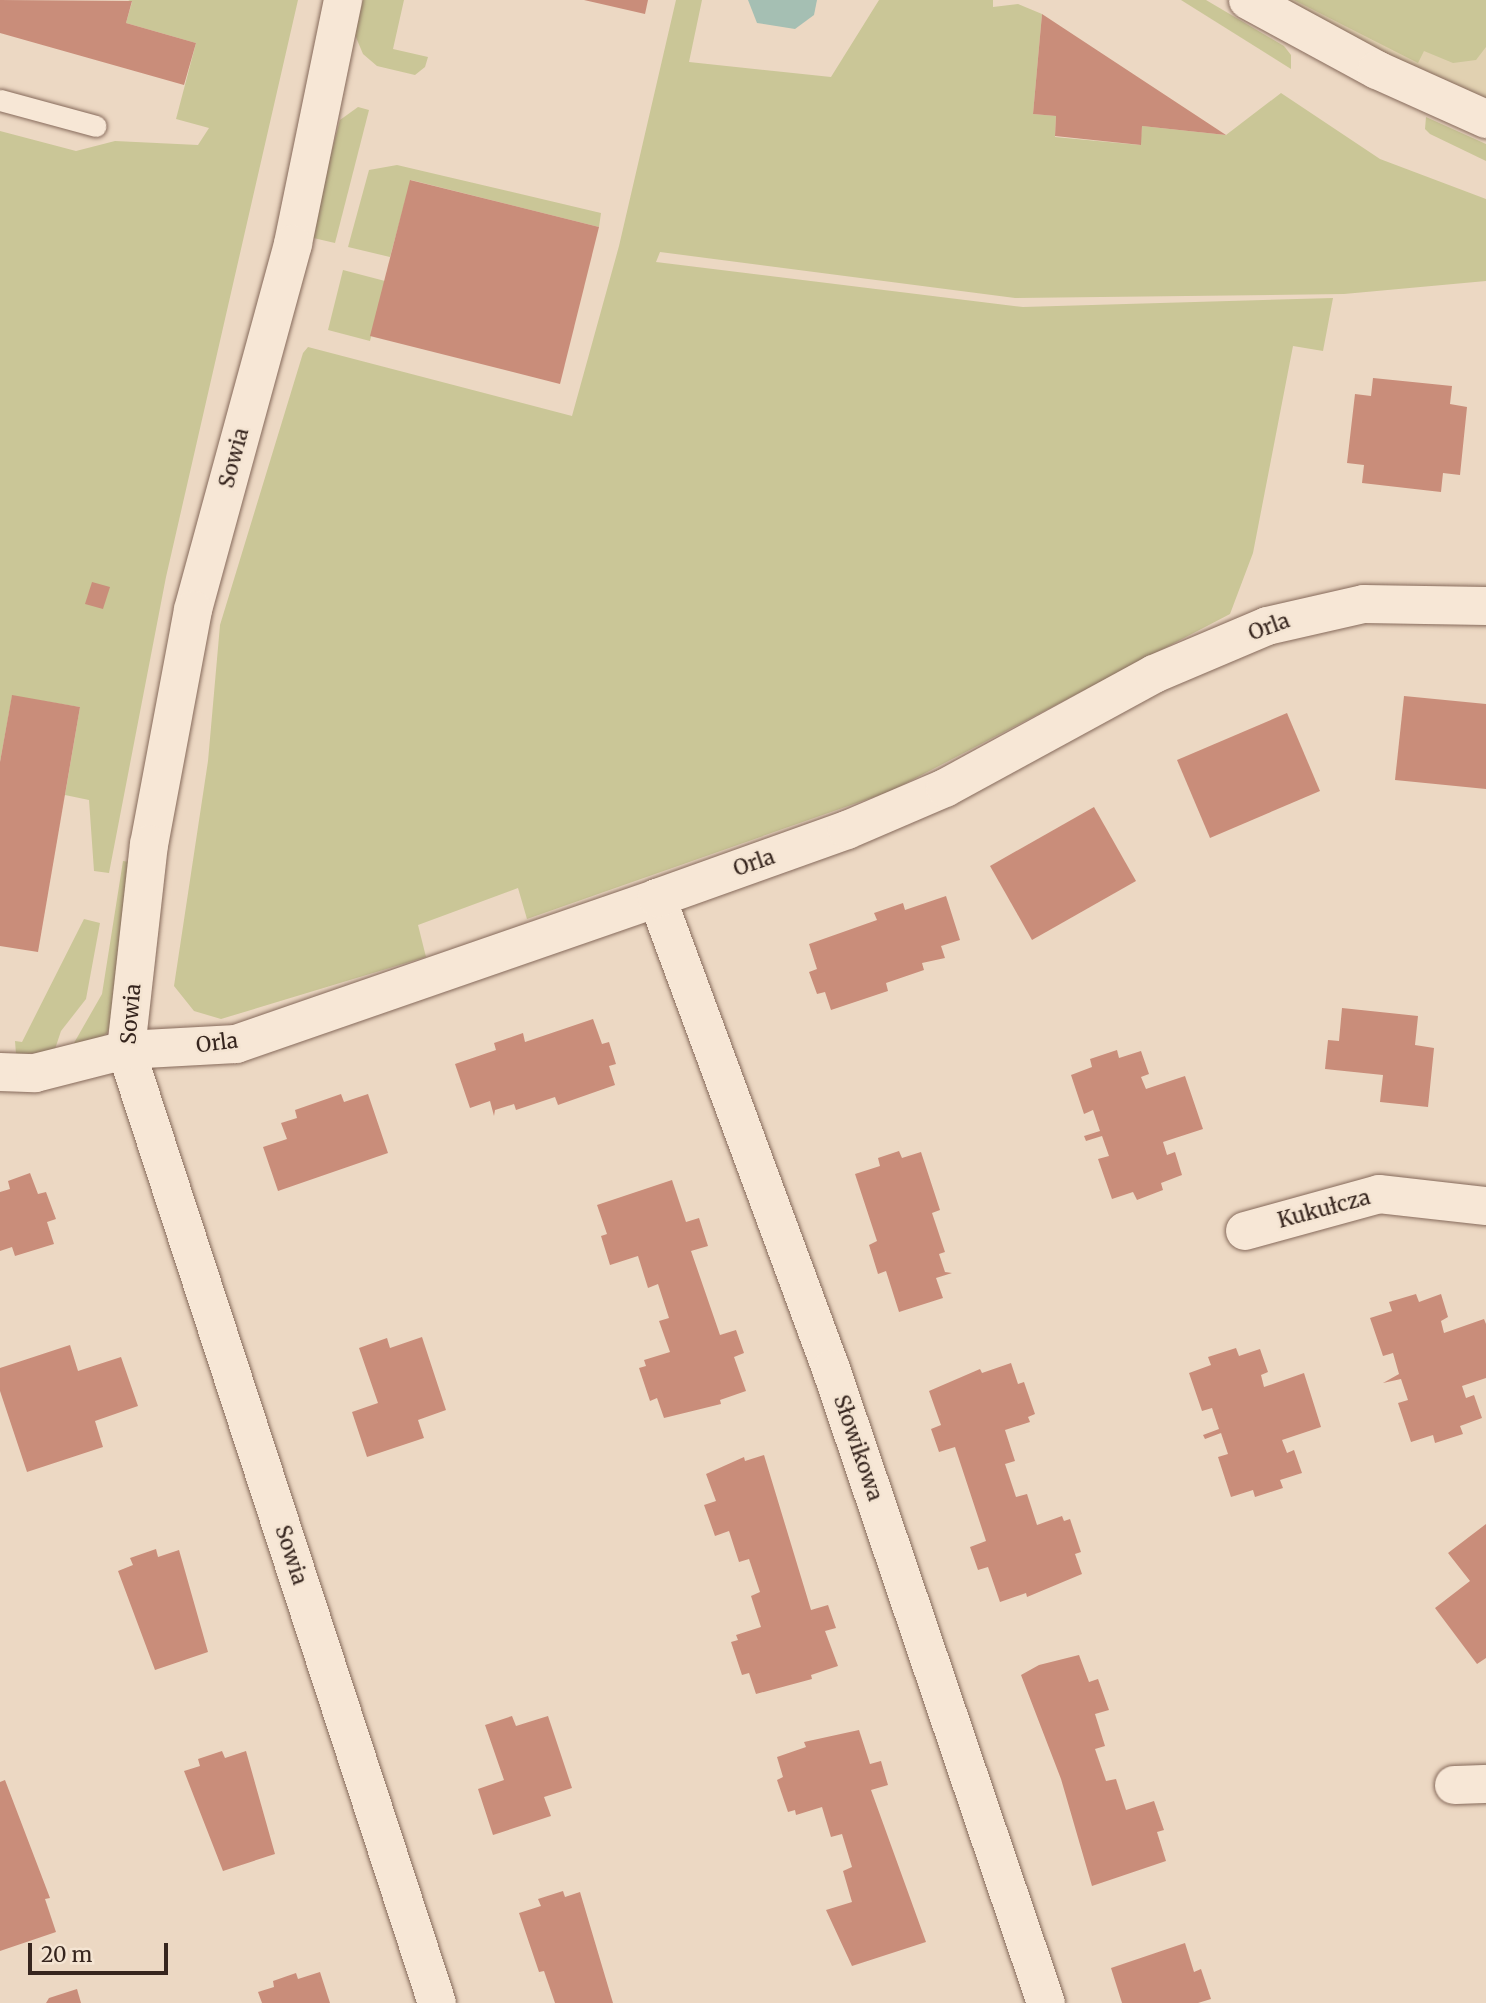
<!DOCTYPE html>
<html>
<head>
<meta charset="utf-8">
<style>
	body { margin:0 }
	#map { position:relative; width:1486px; height:2003px; overflow:hidden; background:#ecd8c3; font-family:Merriweather,serif }
	div>[style] { position:absolute }
	[style*='--x'] { left:calc(var(--x)*1px); top:calc(var(--y)*1px); width:calc(var(--w)*1px); rotate:calc(var(--a)*1deg) }
	.farmland>* { inset:0; background:#e1d1b1 }
	.green>* { inset:0; background:#cac697 }
	.water>* { inset:0; background:#a5bfb3 }
	.building>* { inset:0; background:#c98d7a }
	.roads { filter:drop-shadow(0 0 2px #866a5b) drop-shadow(0 0 2px #866a5b) }
	.service>* { height:21px; margin:-10.5px; padding:0 10.5px; transform-origin:10.5px; border-radius:10.5px; background:#f7e7d6 }
	.minor>* { height:38px; margin:-19px; padding:0 19px; transform-origin:19px; border-radius:19px; background:#f7e7d6 }
	.tertiary>* { height:38px; margin:-19px; padding:0 19px; transform-origin:19px; border-radius:19px; background:#f7e7d6 }
	span { translate:-50% -50%; white-space:nowrap; text-align:center; line-height:1.15; -webkit-text-stroke:5px #f4e4d2; paint-order:stroke }
	.street-label { font-size:21px; color:#36251e }
	.scale { position:absolute; left:28px; top:1943px; width:140px; height:32px; box-sizing:border-box; border:4px solid #36251e; border-top:0; padding-left:9px; font-size:21px; line-height:24px; white-space:nowrap; color:#36251e; -webkit-text-stroke:5px #f4e4d2; paint-order:stroke }
</style>
</head>
<body>
<div id="map">
	<div class="farmland">
		<div style="clip-path:polygon(1269px 0,1486px 0,1486px 118px)"></div>
	</div>
	<div class="green">
		<div style="clip-path:polygon(128px 0,298px 0,166px 577px,109px 873px,94px 871px,89px 800px,65px 795px,80px 707px,12px 696px,0 762px,0 131px,76px 151px,115px 141px,198px 145px,209px 128px,176px 119px,196px 43px,126px 23px,132px 2px)"></div>
		<div style="clip-path:polygon(363px 0,404px 0,393px 49px,428px 57px,425px 67px,415px 75px,377px 66px,363px 54px,355px 35px)"></div>
		<div style="clip-path:polygon(676px 0,702px 0,689px 62px,831px 77px,879px 0,993px 0,993px 7px,1018px 4px,1042px 14px,1033px 114px,1056px 116px,1055px 137px,1140px 145px,1142px 126px,1226px 135px,1281px 93px,1380px 159px,1486px 199px,1486px 281px,1344px 294px,1015px 298px,660px 252px,656px 262px,1023px 307px,1333px 298px,1323px 351px,1293px 346px,1253px 553px,1230px 614px,891px 791px,527px 919px,518px 888px,418px 925px,426px 957px,221px 1019px,194px 1011px,174px 986px,208px 761px,220px 625px,303px 353px,308px 347px,572px 416px,619px 246px)"></div>
		<div style="clip-path:polygon(1181px 0,1206px 0,1284px 46px,1291px 55px,1291px 69px)"></div>
		<div style="clip-path:polygon(1294px 0,1486px 0,1486px 47px,1476px 60px,1453px 63px,1424px 51px,1418px 63px)"></div>
		<div style="clip-path:polygon(358px 107px,369px 110px,335px 243px,309px 237px,340px 120px)"></div>
		<div style="clip-path:polygon(1426px 117px,1486px 144px,1486px 161px,1430px 134px,1425px 129px)"></div>
		<div style="clip-path:polygon(397px 165px,601px 213px,599px 227px,411px 180px,390px 257px,348px 247px,369px 170px)"></div>
		<div style="clip-path:polygon(343px 270px,385px 281px,370px 341px,328px 330px)"></div>
		<div style="clip-path:polygon(123px 861px,130px 862px,120px 1003px,107px 1033px,92px 1044px,70px 1050px,102px 994px)"></div>
		<div style="clip-path:polygon(84px 919px,100px 923px,86px 999px,61px 1031px,54px 1052px,16px 1054px,15px 1041px,22px 1042px)"></div>
	</div>
	<div class="water">
		<div style="clip-path:polygon(748px 0,817px 0,814px 15px,795px 29px,757px 23px)"></div>
	</div>
	<div class="building">
		<div style="clip-path:polygon(0 0,132px 1px,126px 23px,196px 43px,184px 85px,0 33px)"></div>
		<div style="clip-path:polygon(584px 0,648px 0,645px 14px)"></div>
		<div style="clip-path:polygon(1042px 14px,1226px 135px,1142px 126px,1141px 145px,1055px 136px,1056px 116px,1033px 114px)"></div>
		<div style="clip-path:polygon(410px 180px,599px 227px,560px 384px,370px 336px)"></div>
		<div style="clip-path:polygon(1373px 378px,1452px 386px,1450px 404px,1467px 407px,1460px 475px,1443px 473px,1441px 492px,1362px 483px,1364px 465px,1347px 463px,1355px 394px,1371px 396px)"></div>
		<div style="clip-path:polygon(92px 582px,110px 587px,103px 609px,85px 604px)"></div>
		<div style="clip-path:polygon(12px 695px,80px 707px,38px 952px,0 946px,0 762px)"></div>
		<div style="clip-path:polygon(1404px 696px,1486px 704px,1486px 789px,1395px 780px)"></div>
		<div style="clip-path:polygon(1287px 713px,1320px 791px,1210px 838px,1177px 760px)"></div>
		<div style="clip-path:polygon(1094px 807px,1136px 881px,1032px 940px,990px 866px)"></div>
		<div style="clip-path:polygon(946px 896px,960px 940px,941px 946px,945px 958px,922px 963px,924px 970px,886px 983px,888px 991px,831px 1010px,825px 992px,817px 994px,809px 972px,817px 969px,809px 944px,877px 920px,874px 913px,903px 903px,905px 910px)"></div>
		<div style="clip-path:polygon(1342px 1008px,1418px 1016px,1415px 1045px,1434px 1048px,1428px 1107px,1380px 1102px,1383px 1075px,1325px 1069px,1328px 1040px,1339px 1041px)"></div>
		<div style="clip-path:polygon(593px 1019px,602px 1044px,609px 1042px,616px 1064px,609px 1066px,615px 1085px,558px 1105px,555px 1097px,516px 1110px,514px 1104px,495px 1110px,494px 1116px,490px 1101px,470px 1108px,455px 1064px,496px 1050px,494px 1043px,523px 1033px,525px 1042px)"></div>
		<div style="clip-path:polygon(1117px 1050px,1119px 1058px,1141px 1051px,1149px 1074px,1141px 1077px,1146px 1089px,1185px 1076px,1203px 1129px,1163px 1142px,1167px 1155px,1175px 1152px,1182px 1175px,1161px 1183px,1163px 1190px,1137px 1200px,1133px 1192px,1112px 1199px,1098px 1159px,1109px 1156px,1102px 1136px,1086px 1141px,1084px 1136px,1100px 1131px,1093px 1110px,1084px 1114px,1071px 1075px,1092px 1067px,1090px 1059px)"></div>
		<div style="clip-path:polygon(341px 1094px,344px 1102px,368px 1094px,388px 1153px,278px 1191px,263px 1147px,287px 1139px,281px 1123px,297px 1118px,295px 1110px)"></div>
		<div style="clip-path:polygon(899px 1151px,902px 1158px,921px 1152px,940px 1210px,932px 1213px,945px 1252px,939px 1254px,945px 1272px,952px 1273px,936px 1278px,943px 1298px,899px 1312px,886px 1271px,878px 1274px,869px 1245px,877px 1241px,855px 1174px,880px 1166px,878px 1158px)"></div>
		<div style="clip-path:polygon(30px 1173px,38px 1194px,46px 1192px,56px 1219px,47px 1222px,54px 1244px,15px 1256px,12px 1247px,0 1251px,0 1192px,10px 1189px,8px 1181px)"></div>
		<div style="clip-path:polygon(672px 1180px,686px 1222px,699px 1218px,708px 1246px,691px 1251px,720px 1335px,736px 1330px,744px 1353px,734px 1357px,746px 1391px,720px 1400px,721px 1404px,664px 1418px,657px 1398px,650px 1401px,639px 1368px,646px 1366px,644px 1360px,670px 1352px,659px 1321px,669px 1318px,658px 1284px,648px 1288px,638px 1256px,610px 1265px,601px 1236px,607px 1234px,597px 1205px)"></div>
		<div style="clip-path:polygon(1416px 1294px,1419px 1302px,1441px 1294px,1448px 1317px,1441px 1321px,1444px 1333px,1484px 1319px,1486px 1324px,1486px 1378px,1462px 1386px,1466px 1398px,1474px 1395px,1482px 1418px,1460px 1426px,1463px 1434px,1435px 1443px,1433px 1435px,1411px 1442px,1398px 1403px,1408px 1400px,1401px 1379px,1383px 1383px,1399px 1374px,1393px 1353px,1383px 1356px,1370px 1318px,1392px 1311px,1389px 1302px)"></div>
		<div style="clip-path:polygon(422px 1337px,446px 1410px,418px 1420px,424px 1438px,367px 1457px,352px 1412px,378px 1403px,359px 1348px,387px 1338px,390px 1348px)"></div>
		<div style="clip-path:polygon(70px 1345px,78px 1371px,121px 1357px,138px 1406px,95px 1421px,103px 1447px,27px 1472px,0 1391px,0 1368px)"></div>
		<div style="clip-path:polygon(1236px 1348px,1239px 1356px,1260px 1349px,1268px 1372px,1261px 1375px,1264px 1387px,1304px 1373px,1321px 1427px,1282px 1440px,1287px 1453px,1294px 1450px,1302px 1473px,1280px 1480px,1283px 1488px,1255px 1497px,1253px 1490px,1231px 1497px,1218px 1457px,1228px 1454px,1221px 1433px,1205px 1439px,1203px 1435px,1219px 1429px,1212px 1408px,1202px 1411px,1189px 1373px,1211px 1365px,1208px 1357px)"></div>
		<div style="clip-path:polygon(1011px 1363px,1018px 1384px,1024px 1382px,1035px 1414px,1028px 1417px,1030px 1422px,1005px 1430px,1015px 1461px,1005px 1464px,1016px 1497px,1027px 1494px,1037px 1525px,1062px 1516px,1064px 1521px,1070px 1519px,1081px 1552px,1075px 1554px,1082px 1574px,1027px 1597px,1026px 1593px,1000px 1602px,988px 1567px,978px 1570px,970px 1547px,986px 1541px,955px 1447px,939px 1452px,931px 1429px,941px 1425px,929px 1391px,980px 1369px,982px 1373px)"></div>
		<div style="clip-path:polygon(764px 1455px,811px 1610px,828px 1605px,836px 1628px,825px 1631px,838px 1666px,811px 1675px,812px 1679px,756px 1694px,749px 1673px,742px 1675px,731px 1642px,738px 1640px,736px 1635px,761px 1627px,751px 1596px,760px 1592px,749px 1559px,739px 1562px,729px 1531px,715px 1536px,704px 1505px,716px 1501px,706px 1474px,744px 1457px,745px 1461px)"></div>
		<div style="clip-path:polygon(1486px 1524px,1486px 1658px,1477px 1664px,1435px 1608px,1470px 1581px,1448px 1553px)"></div>
		<div style="clip-path:polygon(156px 1549px,158px 1557px,179px 1550px,208px 1652px,155px 1670px,118px 1571px,133px 1565px,130px 1558px)"></div>
		<div style="clip-path:polygon(1079px 1655px,1089px 1682px,1098px 1679px,1109px 1710px,1095px 1714px,1105px 1746px,1095px 1749px,1106px 1781px,1116px 1779px,1126px 1810px,1154px 1801px,1164px 1830px,1157px 1832px,1166px 1861px,1092px 1886px,1061px 1779px,1021px 1675px,1039px 1665px)"></div>
		<div style="clip-path:polygon(512px 1716px,516px 1726px,548px 1716px,572px 1788px,544px 1797px,551px 1816px,493px 1835px,478px 1789px,504px 1780px,485px 1725px)"></div>
		<div style="clip-path:polygon(859px 1730px,870px 1764px,881px 1761px,888px 1785px,871px 1790px,926px 1942px,852px 1966px,826px 1910px,852px 1902px,843px 1871px,852px 1867px,842px 1834px,831px 1837px,822px 1807px,796px 1815px,795px 1810px,788px 1812px,777px 1780px,783px 1777px,777px 1757px,806px 1747px,804px 1742px)"></div>
		<div style="clip-path:polygon(222px 1751px,225px 1758px,246px 1751px,275px 1854px,223px 1871px,184px 1771px,200px 1766px,198px 1759px)"></div>
		<div style="clip-path:polygon(5px 1780px,50px 1898px,45px 1899px,56px 1932px,0 1951px,0 1782px)"></div>
		<div style="clip-path:polygon(563px 1891px,565px 1897px,580px 1892px,613px 2003px,555px 2003px,544px 1971px,539px 1972px,519px 1913px,541px 1906px,538px 1899px)"></div>
		<div style="clip-path:polygon(1185px 1943px,1194px 1972px,1201px 1969px,1211px 1999px,1198px 2003px,1122px 2003px,1111px 1968px)"></div>
		<div style="clip-path:polygon(320px 1972px,330px 2003px,262px 2003px,258px 1992px,274px 1987px,273px 1981px,296px 1973px,298px 1979px)"></div>
		<div style="clip-path:polygon(77px 1989px,81px 2003px,46px 2003px,49px 1998px)"></div>
	</div>
	<div class="roads">
		<div class="service">
			<div style="--x:0;--y:100;--w:99;--a:15.2"></div>
		</div>
		<div class="minor">
			<div style="--x:343;--y:0;--w:249;--a:101.6"></div>
			<div style="--x:293;--y:244;--w:379;--a:105.3"></div>
			<div style="--x:193;--y:610;--w:238;--a:100.6"></div>
			<div style="--x:149;--y:844;--w:207;--a:96.4"></div>
			<div style="--x:126;--y:1050;--w:1002;--a:71.93"></div>
			<div style="--x:657;--y:898;--w:502;--a:69.72"></div>
			<div style="--x:831;--y:1369;--w:669;--a:71.27"></div>
			<div style="--x:0;--y:1072;--w:35;--a:2"></div>
			<div style="--x:35;--y:1073;--w:94;--a:-14.2"></div>
			<div style="--x:126;--y:1050;--w:110;--a:-3.1"></div>
			<div style="--x:236;--y:1044;--w:446;--a:-19.1"></div>
			<div style="--x:657;--y:898;--w:202;--a:-19.7"></div>
			<div style="--x:847;--y:830;--w:107;--a:-23.2"></div>
			<div style="--x:945;--y:788;--w:238;--a:-28.6"></div>
			<div style="--x:1154;--y:674;--w:123;--a:-23"></div>
			<div style="--x:1267;--y:626;--w:99;--a:-12.8"></div>
			<div style="--x:1364;--y:604;--w:122;--a:0.9"></div>
			<div style="--x:1245;--y:1231;--w:139;--a:-15.4"></div>
			<div style="--x:1379;--y:1194;--w:108;--a:6.4"></div>
			<div style="--x:1454;--y:1785;--w:32;--a:-2"></div>
		</div>
		<div class="tertiary">
			<div style="--x:1248;--y:0;--w:147;--a:28.5"></div>
			<div style="--x:1377;--y:70;--w:120;--a:24.2"></div>
		</div>
	</div>
	<div class="street-label">
		<span style="left:234px;top:458px;rotate:-75deg">Sowia</span>
		<span style="left:1269px;top:627px;rotate:-20deg">Orla</span>
		<span style="left:754px;top:863px;rotate:-19deg">Orla</span>
		<span style="left:131px;top:1014px;rotate:-85deg">Sowia</span>
		<span style="left:217px;top:1043px;rotate:-7deg">Orla</span>
		<span style="left:1324px;top:1209px;rotate:-15deg">Kukułcza</span>
		<span style="left:858px;top:1448px;rotate:71deg">Słowikowa</span>
		<span style="left:291px;top:1555px;rotate:72deg">Sowia</span>
	</div>
	<div class="scale">20 m</div>
</div>
</body>
</html>
